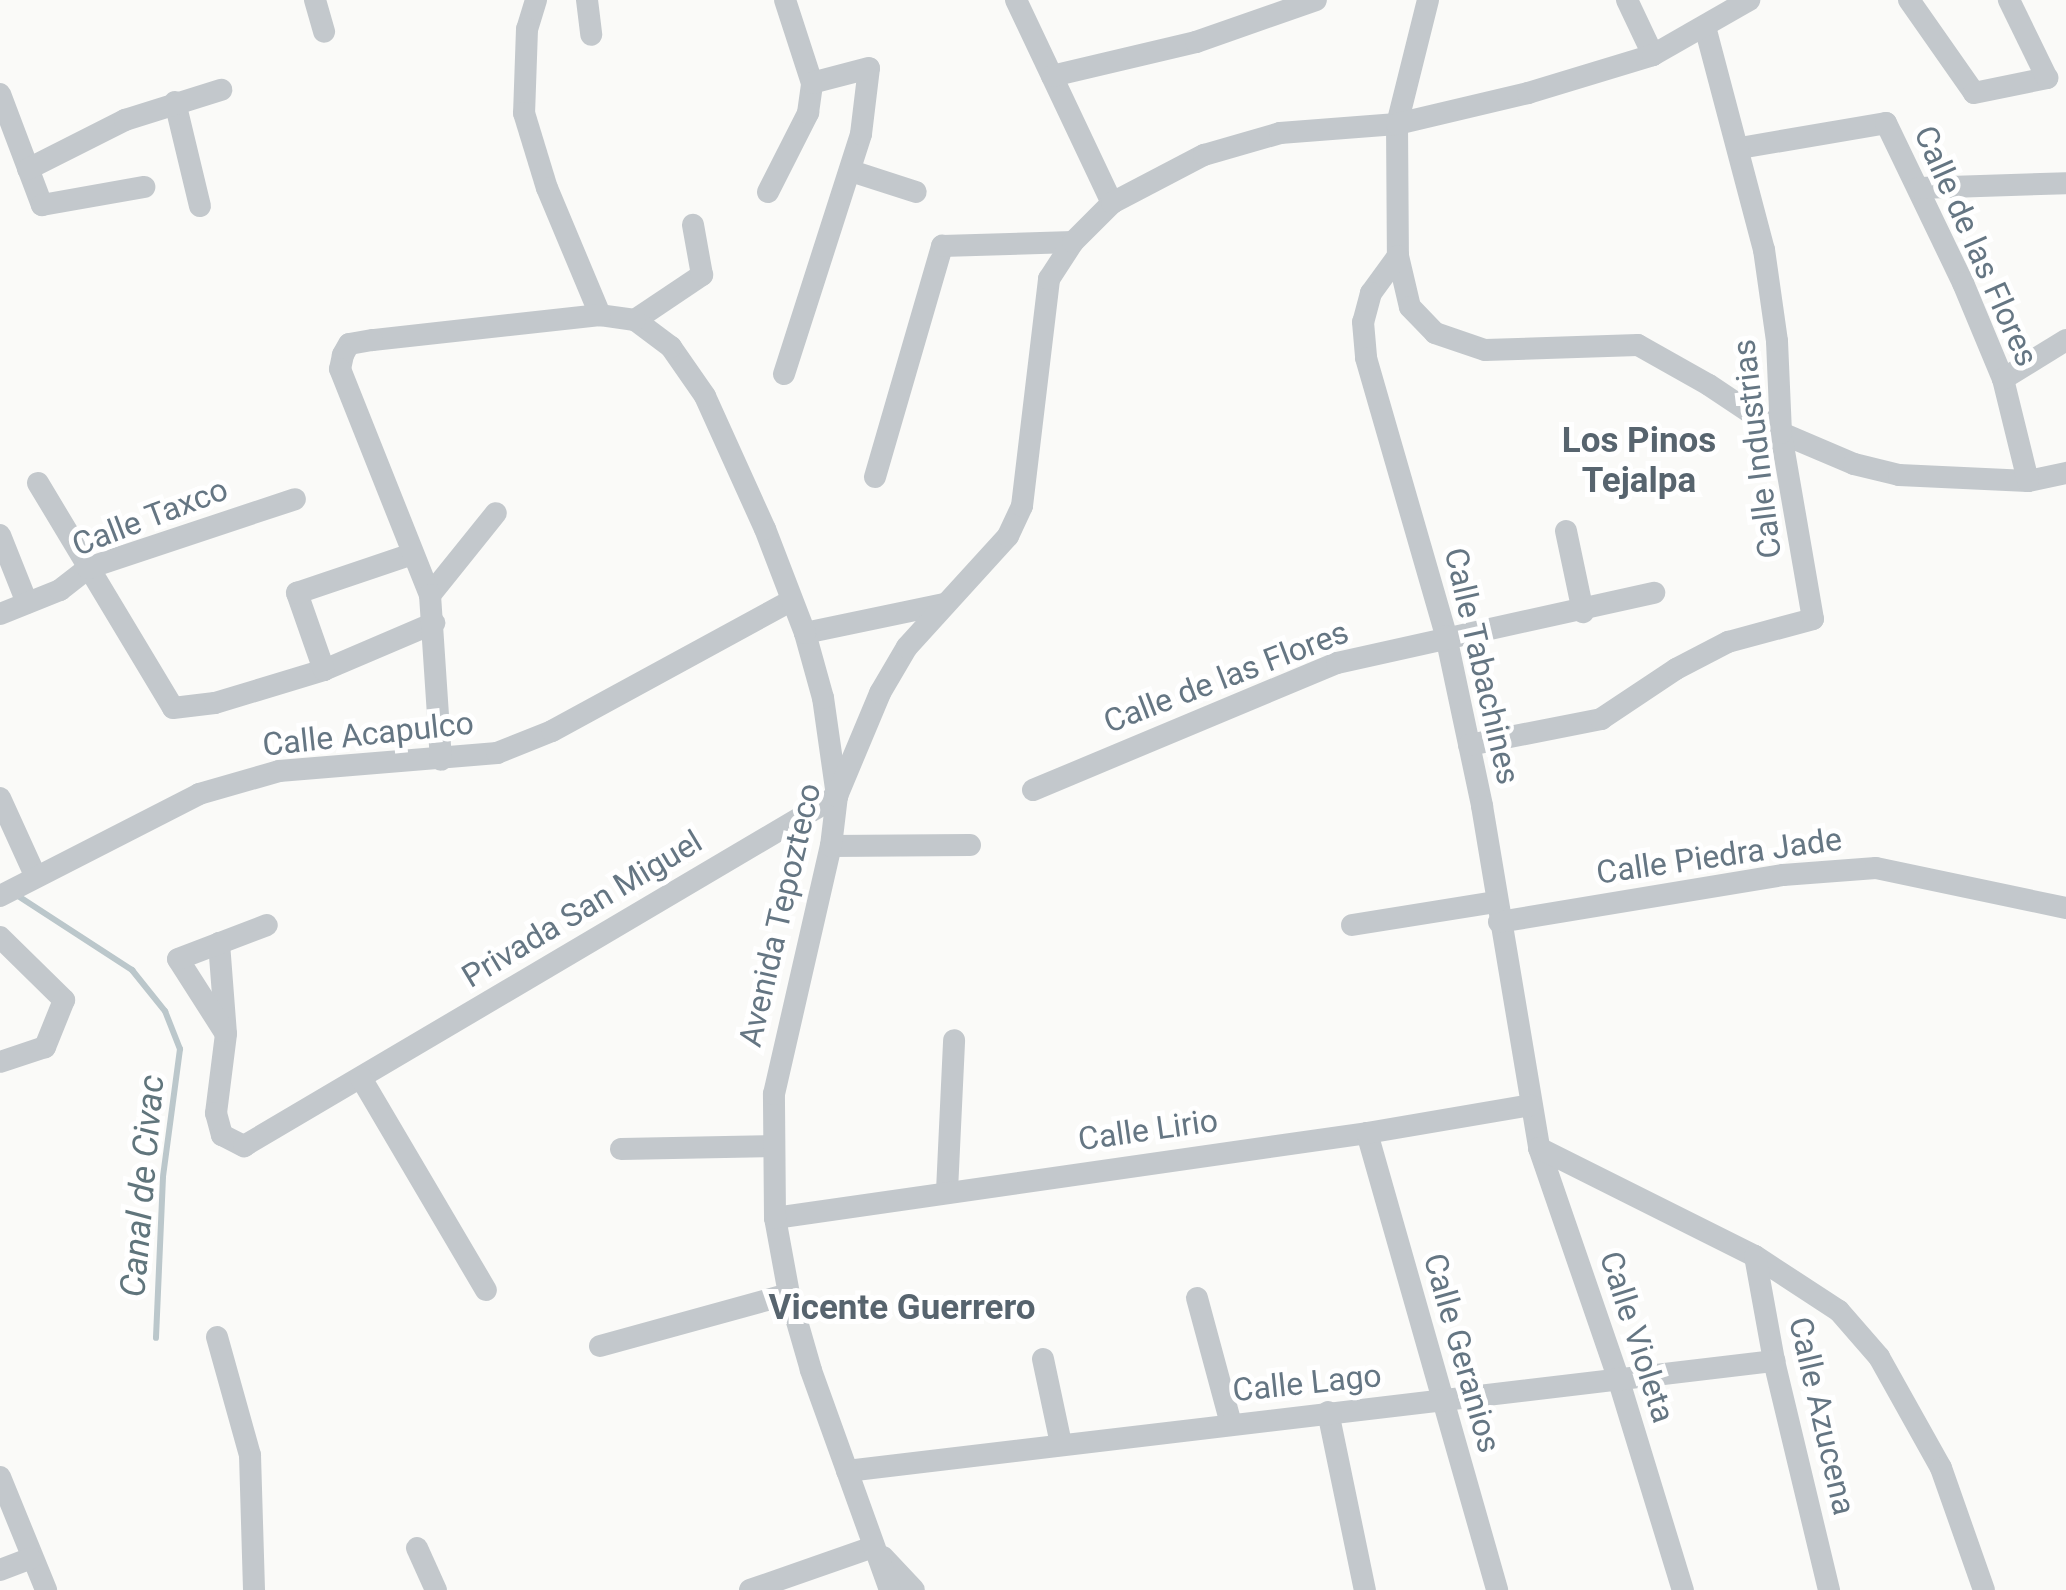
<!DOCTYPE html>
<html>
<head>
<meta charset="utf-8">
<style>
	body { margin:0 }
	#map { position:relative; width:2066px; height:1590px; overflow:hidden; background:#fafaf8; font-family:Roboto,sans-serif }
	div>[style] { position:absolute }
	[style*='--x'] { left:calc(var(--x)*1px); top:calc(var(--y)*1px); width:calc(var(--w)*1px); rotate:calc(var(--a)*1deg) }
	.stream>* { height:6px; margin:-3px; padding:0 3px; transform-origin:3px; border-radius:3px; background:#bbc7cb }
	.minor>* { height:22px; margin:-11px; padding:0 11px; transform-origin:11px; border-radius:11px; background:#c3c8cc }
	span { translate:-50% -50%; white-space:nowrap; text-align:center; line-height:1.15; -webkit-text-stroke:10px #fff; paint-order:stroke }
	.street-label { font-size:32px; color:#657683 }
	.neighbourhood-label { font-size:35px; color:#57646e; font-weight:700 }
	.water-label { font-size:35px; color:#60757c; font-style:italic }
</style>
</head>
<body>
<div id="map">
	<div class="stream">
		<div style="--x:15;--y:894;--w:140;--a:33"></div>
		<div style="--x:132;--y:970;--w:53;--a:51.2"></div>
		<div style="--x:165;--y:1011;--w:41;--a:68.5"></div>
		<div style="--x:180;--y:1049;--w:129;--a:97.6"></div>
		<div style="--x:163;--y:1177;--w:161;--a:92.5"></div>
	</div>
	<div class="minor">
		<div style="--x:315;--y:0;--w:33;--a:74"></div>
		<div style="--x:536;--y:0;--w:30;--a:107"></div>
		<div style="--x:527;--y:29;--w:84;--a:92"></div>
		<div style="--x:524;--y:113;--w:78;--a:73"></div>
		<div style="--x:547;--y:188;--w:138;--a:67.3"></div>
		<div style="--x:587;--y:0;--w:35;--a:83"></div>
		<div style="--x:1016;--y:0;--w:225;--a:64.7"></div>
		<div style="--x:1428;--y:0;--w:128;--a:104"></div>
		<div style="--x:1397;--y:124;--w:132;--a:89.6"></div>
		<div style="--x:1398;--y:256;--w:52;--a:76.8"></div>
		<div style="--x:1410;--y:307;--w:36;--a:46"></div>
		<div style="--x:1435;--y:333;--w:53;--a:18.8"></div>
		<div style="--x:1485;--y:350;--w:153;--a:-1.9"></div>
		<div style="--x:1638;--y:345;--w:81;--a:29.4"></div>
		<div style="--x:1709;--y:385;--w:87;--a:33.7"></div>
		<div style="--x:1781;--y:433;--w:79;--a:23"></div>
		<div style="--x:1854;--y:464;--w:46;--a:13.7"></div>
		<div style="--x:1899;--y:475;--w:129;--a:2.7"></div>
		<div style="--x:2028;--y:481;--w:39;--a:-12"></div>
		<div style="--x:1627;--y:0;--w:61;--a:64.7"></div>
		<div style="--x:1909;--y:0;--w:113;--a:55"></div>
		<div style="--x:1974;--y:93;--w:75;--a:-11.6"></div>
		<div style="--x:2047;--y:78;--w:87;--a:-116"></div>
		<div style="--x:1052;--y:76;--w:148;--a:-13.3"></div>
		<div style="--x:1196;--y:42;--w:127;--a:-19.3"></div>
		<div style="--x:0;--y:94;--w:119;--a:69.3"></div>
		<div style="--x:42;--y:205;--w:104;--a:-10"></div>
		<div style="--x:175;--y:102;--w:107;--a:76.5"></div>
		<div style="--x:1740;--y:148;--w:148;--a:-9.7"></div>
		<div style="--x:1886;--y:123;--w:178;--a:64.3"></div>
		<div style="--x:1963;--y:283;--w:104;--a:67.4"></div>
		<div style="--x:2003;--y:379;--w:105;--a:76.2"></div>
		<div style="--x:28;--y:169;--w:109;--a:-26.8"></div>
		<div style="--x:125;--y:120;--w:101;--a:-17.4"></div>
		<div style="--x:851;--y:171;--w:68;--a:17.9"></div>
		<div style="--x:1919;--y:188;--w:147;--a:-1.9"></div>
		<div style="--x:768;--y:192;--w:89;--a:-63.1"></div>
		<div style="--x:808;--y:113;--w:30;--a:-82"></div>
		<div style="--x:812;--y:83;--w:87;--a:-108"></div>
		<div style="--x:1398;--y:256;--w:46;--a:126.1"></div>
		<div style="--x:1371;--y:293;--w:30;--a:105"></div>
		<div style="--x:1363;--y:322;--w:36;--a:85"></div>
		<div style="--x:1366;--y:358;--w:289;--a:73.9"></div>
		<div style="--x:1446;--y:636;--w:174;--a:78"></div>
		<div style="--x:1482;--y:806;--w:347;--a:80.5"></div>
		<div style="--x:1539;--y:1148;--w:243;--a:71"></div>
		<div style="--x:1618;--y:1378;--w:222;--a:73"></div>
		<div style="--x:635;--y:320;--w:81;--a:-33.9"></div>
		<div style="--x:702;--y:275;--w:51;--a:-100.2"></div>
		<div style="--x:784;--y:374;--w:252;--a:-72.2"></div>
		<div style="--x:861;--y:134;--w:66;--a:-83.1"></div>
		<div style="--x:869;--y:68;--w:59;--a:165.3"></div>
		<div style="--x:2003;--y:379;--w:74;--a:-31.8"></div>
		<div style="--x:875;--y:477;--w:241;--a:-73.8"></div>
		<div style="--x:942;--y:246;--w:131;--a:-1.7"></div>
		<div style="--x:38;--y:483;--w:262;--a:59"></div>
		<div style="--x:173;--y:708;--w:42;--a:-6.8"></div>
		<div style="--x:215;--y:703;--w:114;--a:-16.8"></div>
		<div style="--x:324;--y:670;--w:120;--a:-23.1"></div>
		<div style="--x:1566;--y:531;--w:83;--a:78.1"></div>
		<div style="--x:0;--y:535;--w:73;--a:68.3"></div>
		<div style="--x:430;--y:595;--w:105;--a:-51.2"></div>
		<div style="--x:0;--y:614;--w:65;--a:-21.8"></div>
		<div style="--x:60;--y:590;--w:36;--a:-38"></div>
		<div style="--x:88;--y:568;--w:218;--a:-18.4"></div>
		<div style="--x:805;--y:633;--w:142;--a:-11.8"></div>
		<div style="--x:324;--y:670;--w:82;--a:-109.3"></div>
		<div style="--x:297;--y:593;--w:121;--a:-18.7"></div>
		<div style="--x:1469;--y:745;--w:135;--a:-11.1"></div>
		<div style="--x:1601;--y:719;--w:90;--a:-33.7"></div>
		<div style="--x:1676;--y:669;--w:59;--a:-27.4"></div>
		<div style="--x:1728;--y:642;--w:88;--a:-15.1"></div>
		<div style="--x:1813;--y:619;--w:189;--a:-99.8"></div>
		<div style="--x:1781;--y:433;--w:92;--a:-92.5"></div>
		<div style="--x:1777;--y:341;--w:92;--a:-98.1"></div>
		<div style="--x:1764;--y:250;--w:231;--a:-104.8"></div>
		<div style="--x:1033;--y:790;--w:329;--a:-22.7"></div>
		<div style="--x:1337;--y:663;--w:325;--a:-12.5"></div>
		<div style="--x:0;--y:798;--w:85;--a:65.6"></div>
		<div style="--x:831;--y:846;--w:139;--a:-0.4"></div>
		<div style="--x:0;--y:896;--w:224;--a:-27.1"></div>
		<div style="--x:199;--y:794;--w:83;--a:-16"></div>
		<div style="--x:279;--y:771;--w:219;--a:-4.7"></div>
		<div style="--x:497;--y:753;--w:59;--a:-21.8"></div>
		<div style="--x:552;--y:731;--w:273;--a:-28.6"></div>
		<div style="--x:1499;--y:922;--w:288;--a:-9.4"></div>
		<div style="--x:1783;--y:875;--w:93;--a:-4.3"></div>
		<div style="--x:1876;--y:868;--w:194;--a:11.9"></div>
		<div style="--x:1352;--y:925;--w:146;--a:-9.1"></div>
		<div style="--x:0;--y:937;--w:90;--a:44.5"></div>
		<div style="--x:64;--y:1000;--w:51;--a:112"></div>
		<div style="--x:45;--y:1047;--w:47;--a:161.6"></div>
		<div style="--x:219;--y:943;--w:91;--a:85.6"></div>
		<div style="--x:226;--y:1034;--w:80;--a:97.2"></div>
		<div style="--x:216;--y:1113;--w:23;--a:75"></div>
		<div style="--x:222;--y:1135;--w:25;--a:27"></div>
		<div style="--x:244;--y:1146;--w:689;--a:-30.55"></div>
		<div style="--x:837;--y:796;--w:99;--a:-98.1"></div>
		<div style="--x:823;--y:698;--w:67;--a:-105.5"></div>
		<div style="--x:805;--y:633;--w:111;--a:-111"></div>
		<div style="--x:765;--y:529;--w:146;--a:-114.3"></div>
		<div style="--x:705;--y:396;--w:60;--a:-124.8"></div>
		<div style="--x:671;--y:347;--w:45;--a:-143.1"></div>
		<div style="--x:635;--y:320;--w:35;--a:-172"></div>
		<div style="--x:600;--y:315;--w:229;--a:173.7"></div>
		<div style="--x:372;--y:340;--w:23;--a:170"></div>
		<div style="--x:349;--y:344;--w:13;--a:119"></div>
		<div style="--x:343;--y:355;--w:14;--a:102"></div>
		<div style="--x:340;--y:369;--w:243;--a:68.3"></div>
		<div style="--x:430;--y:595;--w:165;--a:86.2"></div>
		<div style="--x:224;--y:1031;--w:85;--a:-122.6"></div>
		<div style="--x:178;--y:959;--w:95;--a:-20.9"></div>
		<div style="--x:361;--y:1078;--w:246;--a:59.5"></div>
		<div style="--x:1367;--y:1133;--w:475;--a:74.1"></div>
		<div style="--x:1539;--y:1148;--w:241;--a:26.6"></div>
		<div style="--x:1755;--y:1256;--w:100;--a:33.2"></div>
		<div style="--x:1839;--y:1311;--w:61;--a:49"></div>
		<div style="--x:1879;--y:1357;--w:127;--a:60.8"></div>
		<div style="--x:1941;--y:1468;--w:129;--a:70.6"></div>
		<div style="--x:621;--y:1149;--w:152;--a:-1.1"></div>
		<div style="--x:947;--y:1191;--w:151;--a:-87.3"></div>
		<div style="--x:775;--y:1218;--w:598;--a:-8.17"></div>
		<div style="--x:1367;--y:1133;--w:165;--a:-9.7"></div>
		<div style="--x:1755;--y:1256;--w:107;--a:79.7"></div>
		<div style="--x:1774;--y:1361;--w:236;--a:76.5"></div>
		<div style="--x:1197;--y:1298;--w:131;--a:74.9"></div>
		<div style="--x:217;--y:1337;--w:123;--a:74.4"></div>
		<div style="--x:250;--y:1455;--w:135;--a:88.3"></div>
		<div style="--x:600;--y:1346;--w:196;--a:-15.4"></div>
		<div style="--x:1043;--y:1359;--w:87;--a:78"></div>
		<div style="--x:1328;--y:1412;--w:182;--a:78.3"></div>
		<div style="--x:847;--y:1471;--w:934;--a:-6.77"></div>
		<div style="--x:0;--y:1477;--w:122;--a:67.8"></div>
		<div style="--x:417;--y:1548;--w:46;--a:65.7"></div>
		<div style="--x:883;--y:1557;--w:45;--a:46.8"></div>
		<div style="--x:0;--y:1570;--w:33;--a:-21"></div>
		<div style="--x:750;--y:1590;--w:130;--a:-19.3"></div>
		<div style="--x:890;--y:1590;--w:234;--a:-109.8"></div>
		<div style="--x:811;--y:1370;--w:79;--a:-106.1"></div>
		<div style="--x:789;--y:1294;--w:77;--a:-100.4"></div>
		<div style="--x:775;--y:1218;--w:124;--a:-90.5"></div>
		<div style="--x:774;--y:1094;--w:254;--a:-77.1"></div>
		<div style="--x:831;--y:846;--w:50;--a:-83.2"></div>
		<div style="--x:837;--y:796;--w:112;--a:-67.3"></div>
		<div style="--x:880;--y:693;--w:53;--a:-59.6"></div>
		<div style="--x:907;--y:647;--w:150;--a:-47.7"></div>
		<div style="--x:1008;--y:536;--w:33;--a:-65"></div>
		<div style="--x:1022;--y:506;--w:229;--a:-83.2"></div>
		<div style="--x:1049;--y:279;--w:44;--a:-57"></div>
		<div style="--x:1073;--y:242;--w:55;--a:-45"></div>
		<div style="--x:1112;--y:203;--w:104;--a:-27.6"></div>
		<div style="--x:1204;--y:155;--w:79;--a:-16.1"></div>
		<div style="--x:1280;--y:133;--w:117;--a:-4.4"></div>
		<div style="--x:1397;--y:124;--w:135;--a:-13.3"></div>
		<div style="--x:1528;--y:93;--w:131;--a:-16.9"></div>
		<div style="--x:1653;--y:55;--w:111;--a:-29.8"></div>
	</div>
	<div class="street-label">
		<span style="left:1976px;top:246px;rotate:66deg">Calle de las Flores</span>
		<span style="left:1757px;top:449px;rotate:-97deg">Calle Industrias</span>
		<span style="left:150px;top:517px;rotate:-21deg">Calle Taxco</span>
		<span style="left:1482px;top:666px;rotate:77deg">Calle Tabachines</span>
		<span style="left:1226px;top:677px;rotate:-21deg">Calle de las Flores</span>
		<span style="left:368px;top:734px;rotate:-6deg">Calle Acapulco</span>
		<span style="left:1719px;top:856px;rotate:-8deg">Calle Piedra Jade</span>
		<span style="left:582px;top:909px;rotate:-31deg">Privada San Miguel</span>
		<span style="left:780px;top:915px;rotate:-77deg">Avenida Tepozteco</span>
		<span style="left:1148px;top:1130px;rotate:-8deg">Calle Lirio</span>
		<span style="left:1637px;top:1337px;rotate:72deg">Calle Violeta</span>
		<span style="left:1462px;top:1353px;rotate:74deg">Calle Geranios</span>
		<span style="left:1307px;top:1383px;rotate:-6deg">Calle Lago</span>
		<span style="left:1822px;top:1416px;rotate:77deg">Calle Azucena</span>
	</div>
	<div class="neighbourhood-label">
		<span style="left:1639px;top:461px">Los Pinos<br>Tejalpa</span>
		<span style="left:902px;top:1308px">Vicente Guerrero</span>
	</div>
	<div class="water-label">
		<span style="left:143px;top:1186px;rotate:-85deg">Canal de Civac</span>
	</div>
</div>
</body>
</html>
